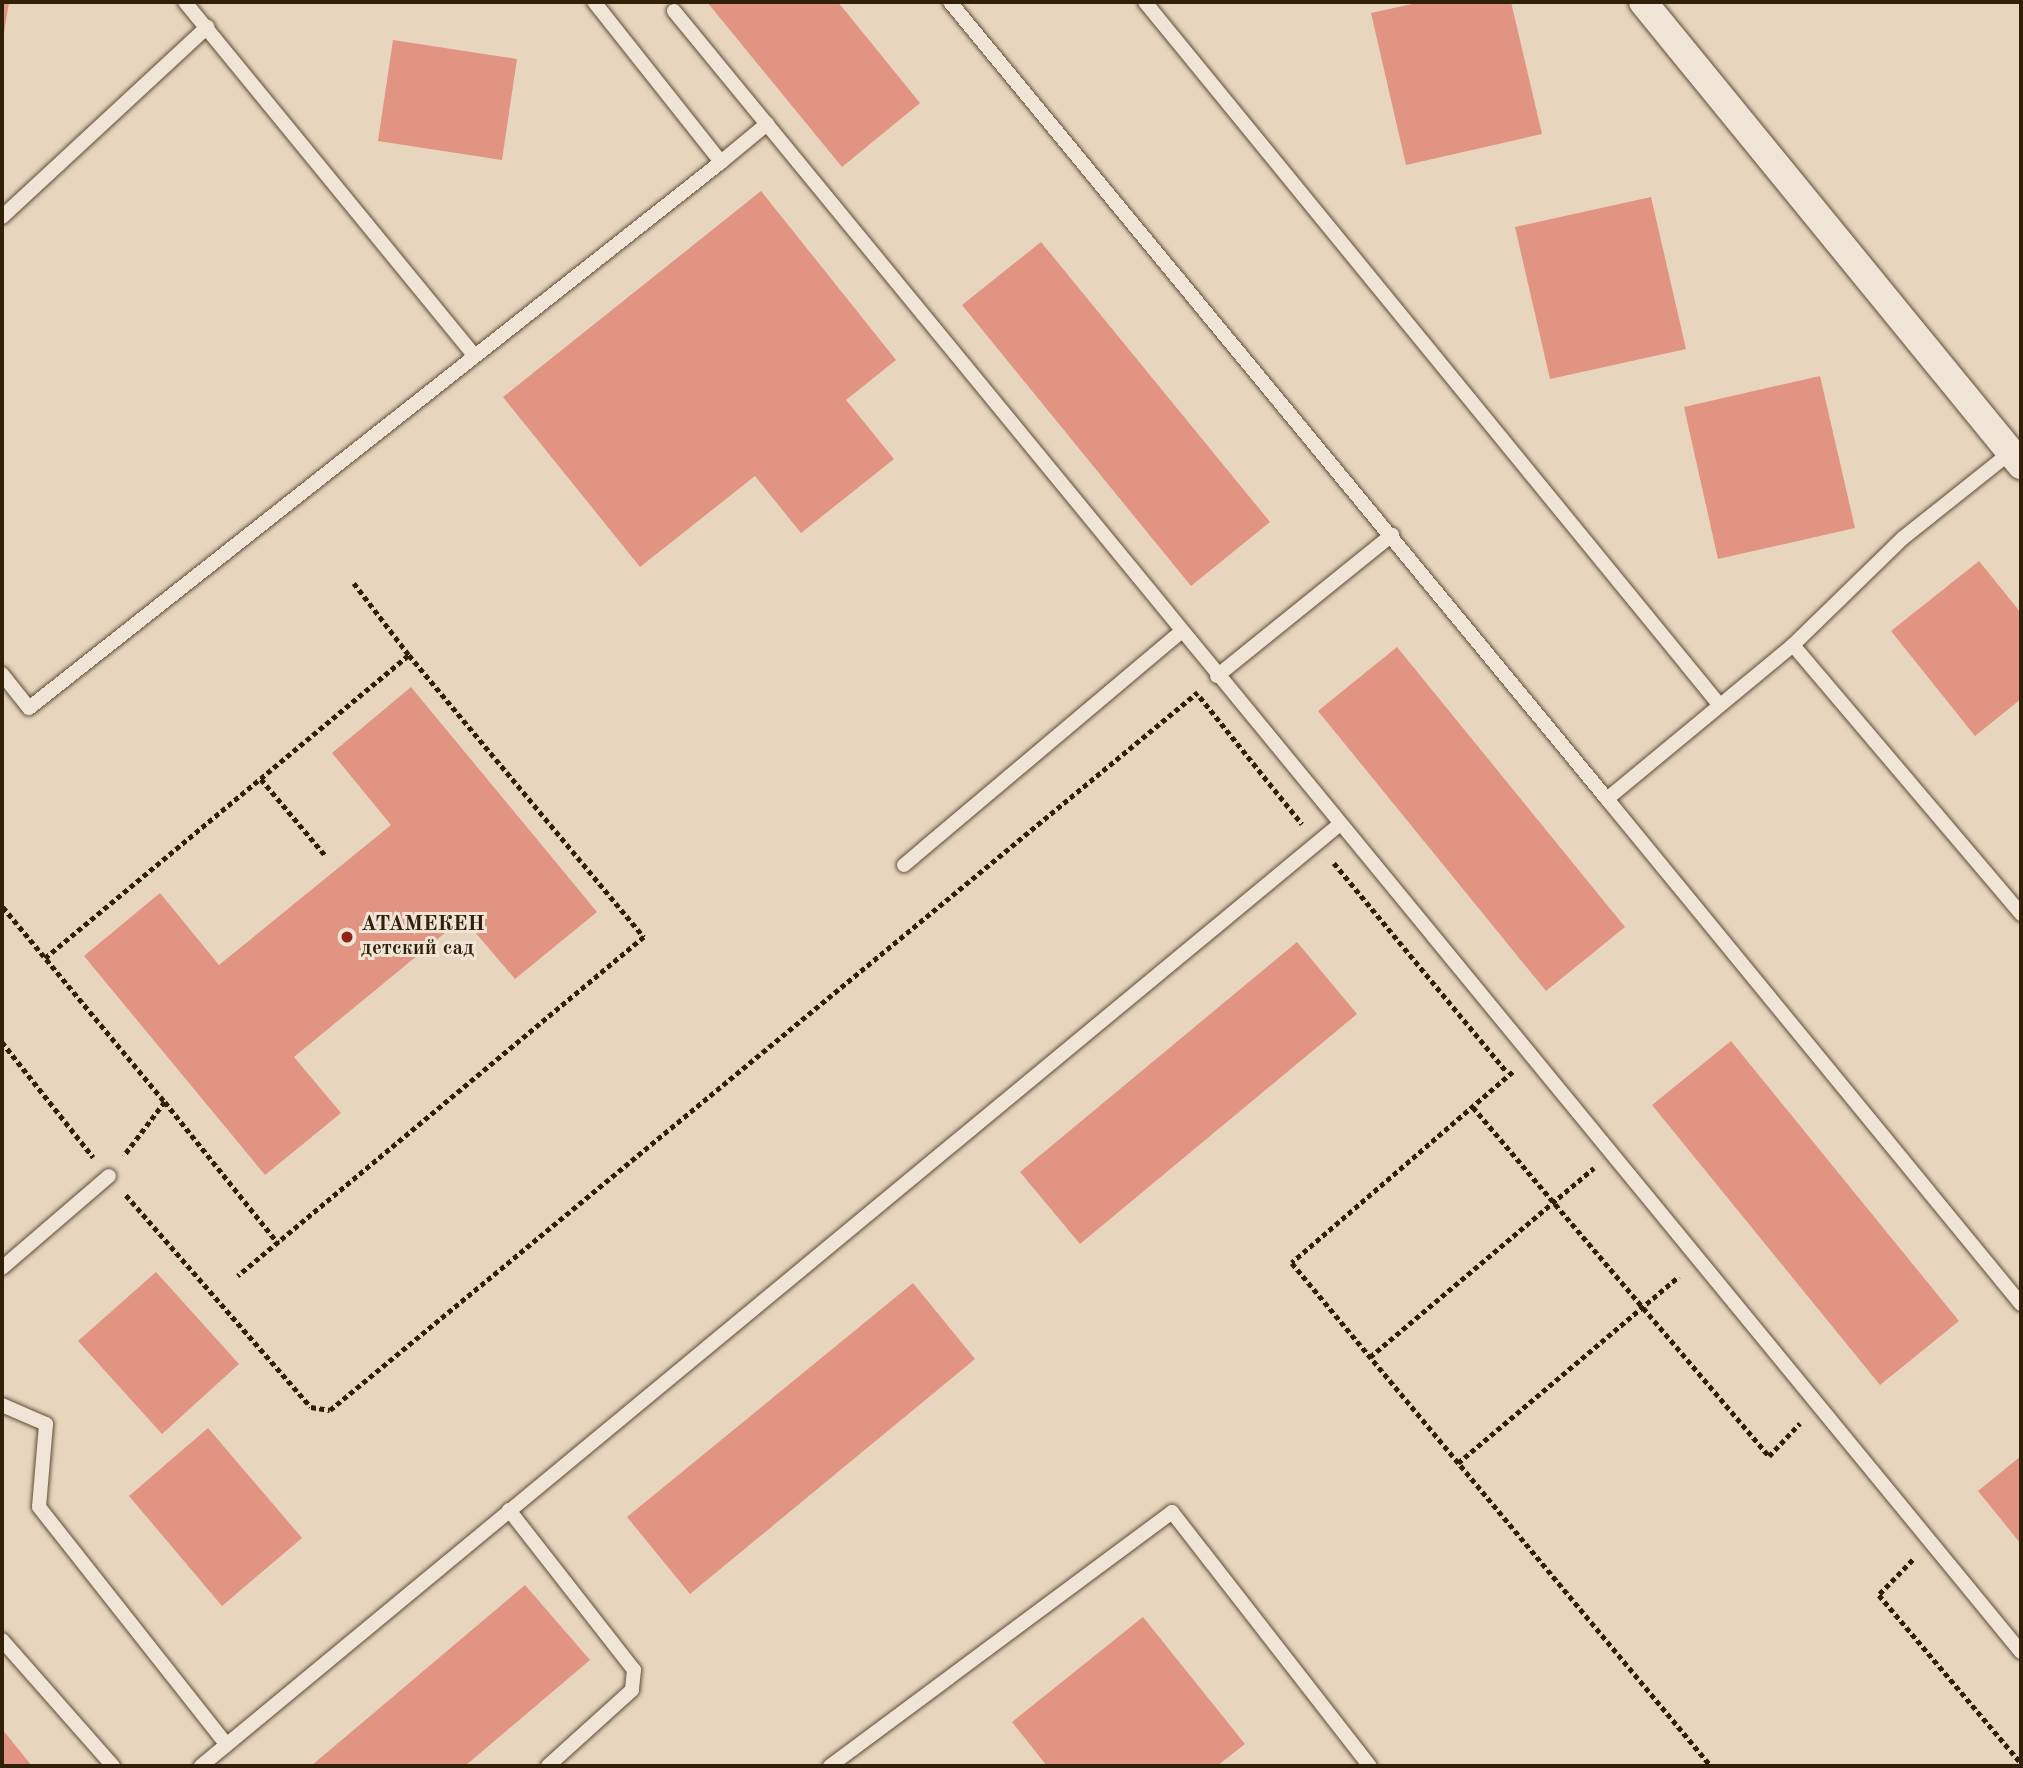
<!DOCTYPE html>
<html>
<head>
<meta charset="utf-8">
<style>
	body { margin:0 }
	#map { position:relative; width:2023px; height:1768px; overflow:hidden; background:#e7d5be; font-family:"Old Standard TT",serif }
	div>[style] { position:absolute }
	[style*='--x'] { left:calc(var(--x)*1px); top:calc(var(--y)*1px); width:calc(var(--w)*1px); rotate:calc(var(--a)*1deg) }
	.building>* { inset:0; background:#e29482 }
	.path>* { height:4.5px; margin-top:-2.25px; transform-origin:0; background:repeating-linear-gradient(90deg,#302007 0 5px,transparent 0 8.5px) }
	.roads { filter:drop-shadow(0 0 2px #5e4d35) drop-shadow(0 0 2px #5e4d35) }
	.service>* { height:14px; margin:-7px; padding:0 7px; transform-origin:7px; border-radius:7px; background:#efe4d5 }
	.minor>* { height:28px; margin:-14px; padding:0 14px; transform-origin:14px; border-radius:14px; background:#efe4d5 }
	.dots>* { width:19px; height:19px; translate:-50% -50%; box-sizing:border-box; border:4px solid #efe4d5; border-radius:50% }
	span { translate:-50% -50%; white-space:nowrap; text-align:center; line-height:1.15; -webkit-text-stroke:6px #efe4d5; paint-order:stroke }
	.poi-label { font-size:21px; color:#302007; font-weight:700 }
	.left { translate:0 -50%; text-align:left }
	.frame { position:absolute; inset:0; border:4px solid #302007; pointer-events:none }
</style>
</head>
<body>
<div id="map">
	<div class="building">
		<div style="clip-path:polygon(2px 2px,9px 2px,3px 39px,2px 39px)"></div>
		<div style="clip-path:polygon(707px 2px,838px 2px,920px 103px,842px 167px)"></div>
		<div style="clip-path:polygon(1421px 2px,1511px 2px,1542px 134px,1406px 165px,1371px 13px)"></div>
		<div style="clip-path:polygon(393px 40px,517px 59px,502px 160px,378px 141px)"></div>
		<div style="clip-path:polygon(761px 191px,896px 360px,846px 400px,894px 459px,801px 533px,755px 476px,640px 567px,503px 397px)"></div>
		<div style="clip-path:polygon(1651px 197px,1686px 349px,1550px 379px,1515px 227px)"></div>
		<div style="clip-path:polygon(1041px 242px,1270px 522px,1191px 586px,962px 305px)"></div>
		<div style="clip-path:polygon(1820px 376px,1855px 528px,1718px 559px,1684px 407px)"></div>
		<div style="clip-path:polygon(1979px 561px,2021px 613px,2021px 699px,1975px 736px,1891px 631px)"></div>
		<div style="clip-path:polygon(1397px 647px,1625px 927px,1546px 991px,1318px 711px)"></div>
		<div style="clip-path:polygon(411px 687px,597px 912px,515px 979px,463px 918px,294px 1057px,341px 1113px,265px 1175px,84px 956px,160px 893px,219px 965px,391px 825px,332px 753px)"></div>
		<div style="clip-path:polygon(1297px 942px,1357px 1014px,1080px 1244px,1020px 1172px)"></div>
		<div style="clip-path:polygon(1731px 1041px,1959px 1321px,1880px 1385px,1652px 1105px)"></div>
		<div style="clip-path:polygon(156px 1272px,239px 1364px,162px 1434px,78px 1341px)"></div>
		<div style="clip-path:polygon(913px 1283px,975px 1359px,690px 1594px,627px 1517px)"></div>
		<div style="clip-path:polygon(208px 1428px,302px 1538px,222px 1606px,129px 1496px)"></div>
		<div style="clip-path:polygon(2021px 1456px,2021px 1544px,1978px 1491px)"></div>
		<div style="clip-path:polygon(525px 1585px,590px 1660px,465px 1766px,311px 1766px)"></div>
		<div style="clip-path:polygon(1143px 1617px,1245px 1744px,1217px 1766px,1047px 1766px,1012px 1722px)"></div>
		<div style="clip-path:polygon(2px 1729px,32px 1766px,2px 1766px)"></div>
	</div>
	<div class="path">
		<div style="--x:354;--y:583;--w:91;--a:52.6"></div>
		<div style="--x:1200;--y:697;--w:163;--a:51.2"></div>
		<div style="--x:261;--y:779;--w:99;--a:49.9"></div>
		<div style="--x:1334;--y:863;--w:271;--a:50.4"></div>
		<div style="--x:3;--y:907;--w:254;--a:50.3"></div>
		<div style="--x:165;--y:1102;--w:68;--a:127.2"></div>
		<div style="--x:45;--y:958;--w:474;--a:-39.8"></div>
		<div style="--x:409;--y:655;--w:367;--a:50.2"></div>
		<div style="--x:644;--y:937;--w:529;--a:140.14"></div>
		<div style="--x:2;--y:1042;--w:147;--a:51.6"></div>
		<div style="--x:1513;--y:1072;--w:292;--a:139.2"></div>
		<div style="--x:1292;--y:1263;--w:655;--a:50.21"></div>
		<div style="--x:165;--y:1102;--w:181;--a:51.3"></div>
		<div style="--x:1473;--y:1107;--w:458;--a:49.7"></div>
		<div style="--x:1769;--y:1456;--w:45;--a:-46.8"></div>
		<div style="--x:126;--y:1195;--w:281;--a:48.9"></div>
		<div style="--x:311;--y:1407;--w:19;--a:9"></div>
		<div style="--x:330;--y:1410;--w:1126;--a:-39.6"></div>
		<div style="--x:1370;--y:1357;--w:293;--a:-40.2"></div>
		<div style="--x:1458;--y:1463;--w:289;--a:-40.2"></div>
		<div style="--x:1913;--y:1560;--w:49;--a:134.2"></div>
		<div style="--x:1879;--y:1595;--w:220;--a:49.8"></div>
	</div>
	<div class="roads">
		<div class="service">
			<div style="--x:185;--y:2;--w:455;--a:50.7"></div>
			<div style="--x:950;--y:2;--w:1033;--a:50.5"></div>
			<div style="--x:1607;--y:799;--w:241;--a:-39.6"></div>
			<div style="--x:1793;--y:645;--w:353;--a:49.7"></div>
			<div style="--x:1145;--y:2;--w:905;--a:50.74"></div>
			<div style="--x:674;--y:11;--w:2123;--a:50.62"></div>
			<div style="--x:721;--y:162;--w:60;--a:-39.6"></div>
			<div style="--x:2;--y:217;--w:280;--a:-42.8"></div>
			<div style="--x:1793;--y:645;--w:153;--a:-44.2"></div>
			<div style="--x:1903;--y:538;--w:138;--a:-38.5"></div>
			<div style="--x:2;--y:674;--w:43;--a:51.5"></div>
			<div style="--x:29;--y:708;--w:881;--a:-38.27"></div>
			<div style="--x:721;--y:162;--w:204;--a:-128.4"></div>
			<div style="--x:1217;--y:676;--w:225;--a:-38.9"></div>
			<div style="--x:1607;--y:799;--w:653;--a:50.66"></div>
			<div style="--x:904;--y:865;--w:362;--a:-40.1"></div>
			<div style="--x:2;--y:1268;--w:141;--a:-40.7"></div>
			<div style="--x:2;--y:1405;--w:48;--a:23.4"></div>
			<div style="--x:46;--y:1424;--w:83;--a:94.8"></div>
			<div style="--x:39;--y:1507;--w:303;--a:51.7"></div>
			<div style="--x:509;--y:1510;--w:203;--a:52"></div>
			<div style="--x:634;--y:1670;--w:20;--a:96"></div>
			<div style="--x:632;--y:1690;--w:113;--a:137.9"></div>
			<div style="--x:2;--y:1640;--w:168;--a:48.6"></div>
			<div style="--x:201;--y:1766;--w:1477;--a:-39.59"></div>
			<div style="--x:830;--y:1766;--w:426;--a:-36.6"></div>
			<div style="--x:1172;--y:1512;--w:322;--a:52.1"></div>
		</div>
		<div class="minor">
			<div style="--x:1643;--y:2;--w:598;--a:50.77"></div>
		</div>
	</div>
	<div class="dots">
		<div style="left:347px;top:937px;background:#8f2418"></div>
	</div>
	<div class="poi-label">
		<span class="left" style="left:361px;top:937px">АТАМЕКЕН<br>детский сад</span>
	</div>
	<div class="frame"></div>
</div>
</body>
</html>
